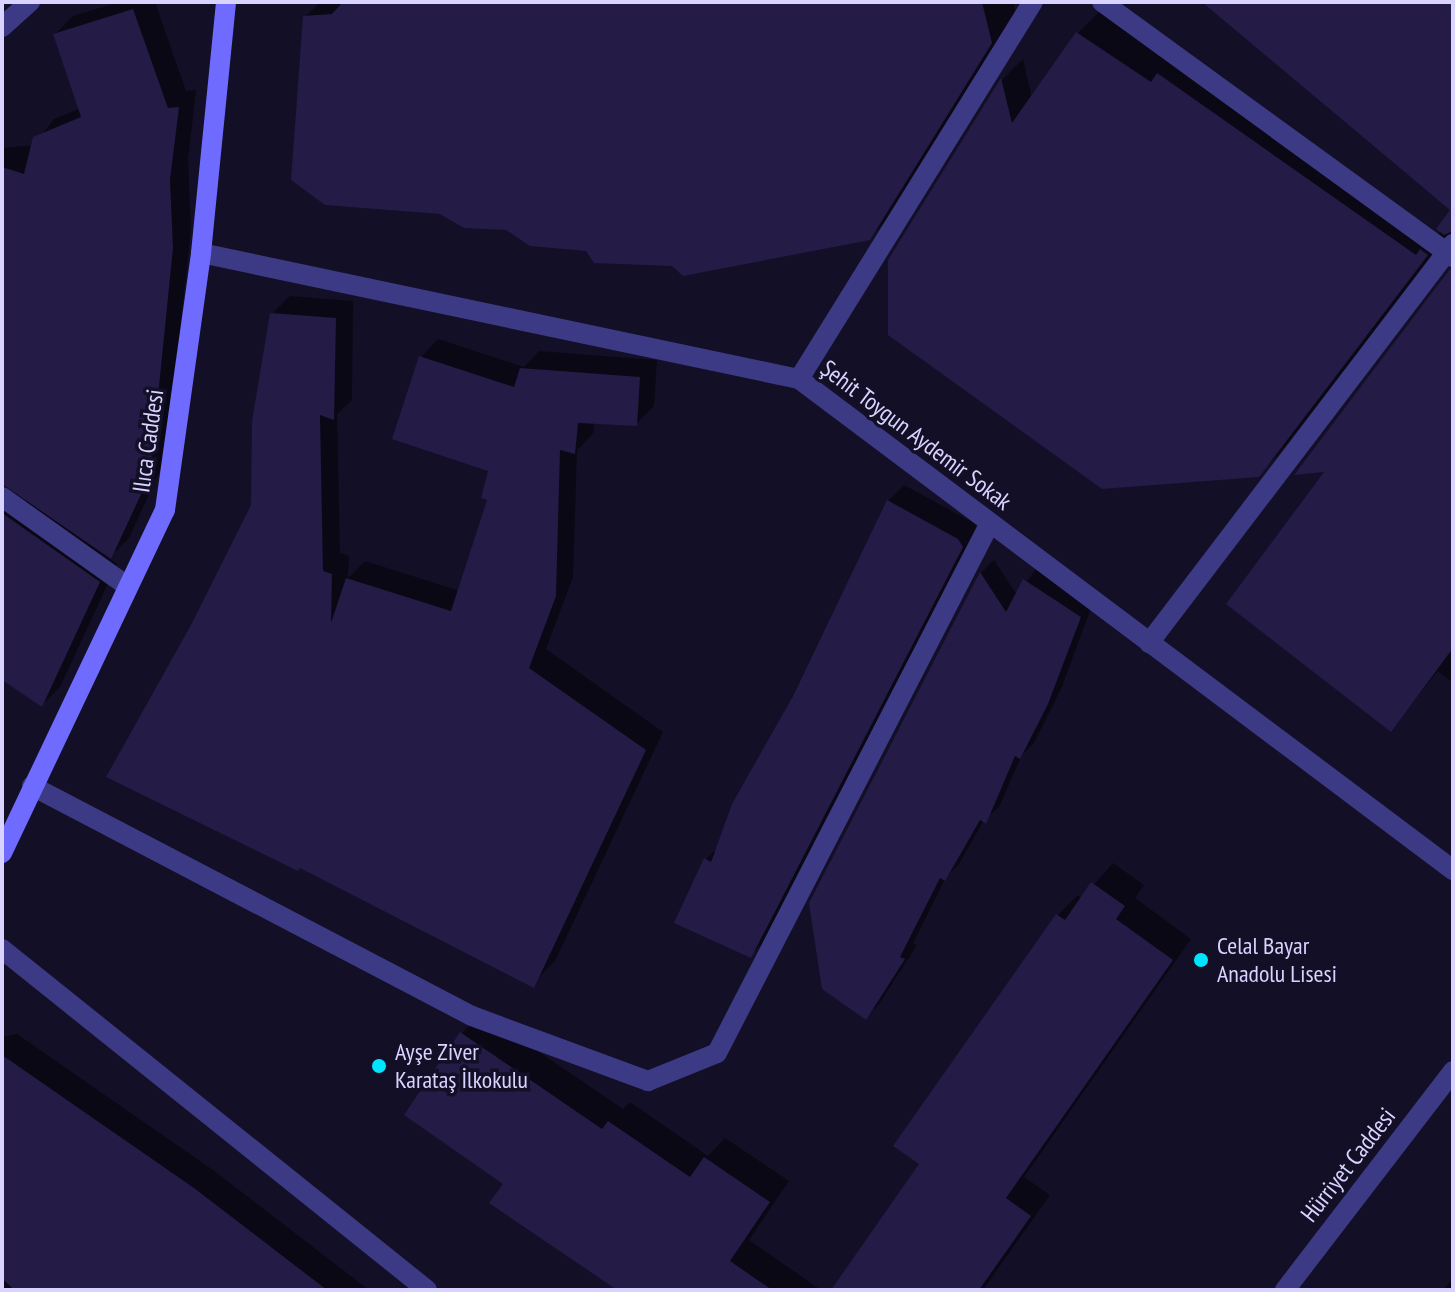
<!DOCTYPE html>
<html>
<head>
<meta charset="utf-8">
<style>
	body { margin:0 }
	#map { position:relative; width:1455px; height:1292px; overflow:hidden; background:#130f26; font-family:"PT Sans Narrow",sans-serif }
	div>[style] { position:absolute }
	[style*='--x'] { left:calc(var(--x)*1px); top:calc(var(--y)*1px); width:calc(var(--w)*1px); rotate:calc(var(--a)*1deg) }
	.shadow>* { inset:0; background:#0007 }
	.building>* { inset:0; background:#241b47 }
	.street>* { height:20px; margin:-10px; padding:0 10px; transform-origin:10px; border-radius:10px; background:#3d3a85 }
	.secondary>* { height:20px; margin:-10px; padding:0 10px; transform-origin:10px; border-radius:10px; background:#6f6bff }
	.dots>* { width:22px; height:22px; translate:-50% -50%; box-sizing:border-box; border:4px solid #130f26; border-radius:50% }
	span { translate:-50% -50%; white-space:nowrap; text-align:center; line-height:1.15; -webkit-text-stroke:7px #130f26; paint-order:stroke }
	.street-label { font-size:24px; color:#d9d4ff }
	.poi-label { font-size:24px; color:#d9d4ff }
	.left { translate:0 -50%; text-align:left }
	.frame { position:absolute; inset:0; border:4px solid #d9d4ff; pointer-events:none }
</style>
</head>
<body>
<div id="map">
	<div class="shadow">
		<div style="clip-path:polygon(119px 2px,155px 2px,186px 91px,196px 90px,188px 160px,191px 229px,167px 455px,129px 538px,109px 558px,117px 564px,60px 687px,42px 705px,2px 678px,2px 148px,34px 145px,54px 119px,80px 108px,55px 34px,73px 16px)"></div>
		<div style="clip-path:polygon(320px 2px,1013px 2px,1017px 16px,895px 212px,869px 238px,673px 264px,587px 249px,305px 17px)"></div>
		<div style="clip-path:polygon(1099px 12px,1180px 53px,1439px 234px,1453px 210px,1453px 230px,1280px 453px,1258px 475px,890px 260px,1003px 79px,1023px 59px,1032px 98px,1078px 33px)"></div>
		<div style="clip-path:polygon(1453px 269px,1453px 683px,1438px 671px,1391px 729px,1328px 470px,1298px 472px)"></div>
		<div style="clip-path:polygon(290px 296px,353px 301px,352px 400px,337px 414px,340px 553px,349px 556px,348px 578px,365px 561px,460px 591px,489px 498px,490px 469px,421px 357px,438px 339px,524px 367px,539px 351px,657px 360px,654px 406px,636px 424px,594px 422px,593px 434px,577px 450px,573px 577px,546px 649px,663px 732px,555px 961px,537px 979px,193px 626px,253px 506px,272px 314px)"></div>
		<div style="clip-path:polygon(904px 485px,974px 523px,978px 529px,767px 939px,751px 955px,706px 859px,719px 847px,888px 501px)"></div>
		<div style="clip-path:polygon(994px 560px,1017px 595px,1038px 566px,1093px 603px,1061px 689px,1034px 743px,1022px 755px,999px 807px,984px 820px,959px 864px,946px 877px,913px 943px,917px 945px,879px 1004px,866px 1017px,811px 903px,981px 573px)"></div>
		<div style="clip-path:polygon(1113px 863px,1144px 885px,1135px 898px,1191px 939px,1024px 1177px,1050px 1195px,983px 1290px,833px 1290px,921px 1164px,1058px 915px,1078px 895px,1082px 898px)"></div>
		<div style="clip-path:polygon(482px 1013px,623px 1109px,630px 1102px,708px 1156px,725px 1138px,789px 1181px,749px 1240px,821px 1290px,613px 1290px,615px 1286px,506px 1183px,406px 1115px,462px 1033px)"></div>
		<div style="clip-path:polygon(17px 1034px,213px 1170px,369px 1290px,2px 1290px,2px 1037px)"></div>
		<div style="clip-path:polygon(1453px 1277px,1453px 1290px,1444px 1290px)"></div>
	</div>
	<div class="building">
		<div style="clip-path:polygon(343px 2px,982px 2px,992px 43px,870px 240px,683px 276px,672px 266px,594px 263px,586px 251px,530px 246px,506px 230px,464px 228px,440px 214px,325px 205px,291px 180px,303px 16px,332px 14px)"></div>
		<div style="clip-path:polygon(1202px 2px,1453px 2px,1453px 231px,1444px 235px,1436px 229px,1450px 210px)"></div>
		<div style="clip-path:polygon(133px 9px,168px 108px,179px 107px,170px 180px,173px 248px,150px 475px,111px 559px,2px 484px,2px 167px,24px 174px,33px 137px,81px 117px,53px 34px)"></div>
		<div style="clip-path:polygon(1076px 32px,1151px 82px,1157px 73px,1416px 255px,1420px 249px,1428px 255px,1259px 477px,1102px 489px,888px 335px,888px 260px,1001px 78px,1012px 123px)"></div>
		<div style="clip-path:polygon(1450px 269px,1453px 270px,1453px 648px,1391px 732px,1226px 604px,1324px 472px,1294px 475px)"></div>
		<div style="clip-path:polygon(270px 313px,336px 318px,334px 420px,320px 415px,323px 571px,332px 574px,331px 623px,346px 578px,451px 611px,487px 500px,481px 498px,488px 471px,392px 439px,419px 356px,514px 387px,520px 368px,640px 377px,637px 426px,578px 423px,575px 454px,560px 450px,556px 596px,529px 668px,646px 750px,534px 988px,300px 868px,298px 871px,106px 777px,191px 625px,251px 505px,252px 421px)"></div>
		<div style="clip-path:polygon(887px 500px,958px 539px,963px 547px,751px 958px,674px 923px,704px 858px,711px 862px,732px 804px,793px 696px)"></div>
		<div style="clip-path:polygon(2px 513px,100px 582px,42px 707px,2px 680px)"></div>
		<div style="clip-path:polygon(980px 572px,1006px 612px,1023px 579px,1081px 617px,1048px 704px,1020px 759px,1015px 756px,986px 824px,980px 820px,945px 881px,940px 878px,900px 957px,905px 959px,866px 1020px,822px 989px,809px 903px)"></div>
		<div style="clip-path:polygon(1091px 882px,1125px 906px,1116px 919px,1173px 960px,1006px 1198px,1031px 1216px,979px 1290px,831px 1290px,919px 1164px,893px 1146px,1056px 914px,1065px 920px)"></div>
		<div style="clip-path:polygon(460px 1032px,602px 1129px,608px 1121px,690px 1177px,704px 1157px,770px 1202px,730px 1261px,772px 1290px,617px 1290px,489px 1203px,503px 1184px,404px 1115px)"></div>
		<div style="clip-path:polygon(2px 1055px,194px 1188px,327px 1290px,14px 1290px,2px 1278px)"></div>
	</div>
	<div class="street">
		<div style="--x:1102;--y:2;--w:434;--a:36"></div>
		<div style="--x:2;--y:27;--w:38;--a:-42"></div>
		<div style="--x:201;--y:253;--w:611;--a:11.9"></div>
		<div style="--x:799;--y:379;--w:818;--a:36.9"></div>
		<div style="--x:799;--y:379;--w:444;--a:-58.2"></div>
		<div style="--x:2;--y:497;--w:152;--a:35.4"></div>
		<div style="--x:1149;--y:643;--w:502;--a:-52.7"></div>
		<div style="--x:32;--y:786;--w:496;--a:27.6"></div>
		<div style="--x:472;--y:1016;--w:188;--a:20.3"></div>
		<div style="--x:648;--y:1081;--w:74;--a:-22.1"></div>
		<div style="--x:717;--y:1053;--w:596;--a:-62.75"></div>
		<div style="--x:2;--y:949;--w:545;--a:38.74"></div>
		<div style="--x:1285;--y:1290;--w:276;--a:-52.5"></div>
	</div>
	<div class="secondary">
		<div style="--x:2;--y:853;--w:380;--a:-64.6"></div>
		<div style="--x:165;--y:510;--w:260;--a:-82"></div>
		<div style="--x:201;--y:253;--w:252;--a:-84.3"></div>
	</div>
	<div class="dots">
		<div style="left:1201px;top:960px;background:#00e5ff"></div>
		<div style="left:379px;top:1066px;background:#00e5ff"></div>
	</div>
	<div class="street-label">
		<span style="left:916px;top:435px;rotate:37deg">Şehit Toygun Aydemir Sokak</span>
		<span style="left:148px;top:441px;rotate:-82deg">Ilıca Caddesi</span>
		<span style="left:1348px;top:1165px;rotate:-52deg">Hürriyet Caddesi</span>
	</div>
	<div class="poi-label">
		<span class="left" style="left:1217px;top:960px">Celal Bayar<br>Anadolu Lisesi</span>
		<span class="left" style="left:395px;top:1066px">Ayşe Ziver<br>Karataş İlkokulu</span>
	</div>
	<div class="frame"></div>
</div>
</body>
</html>
